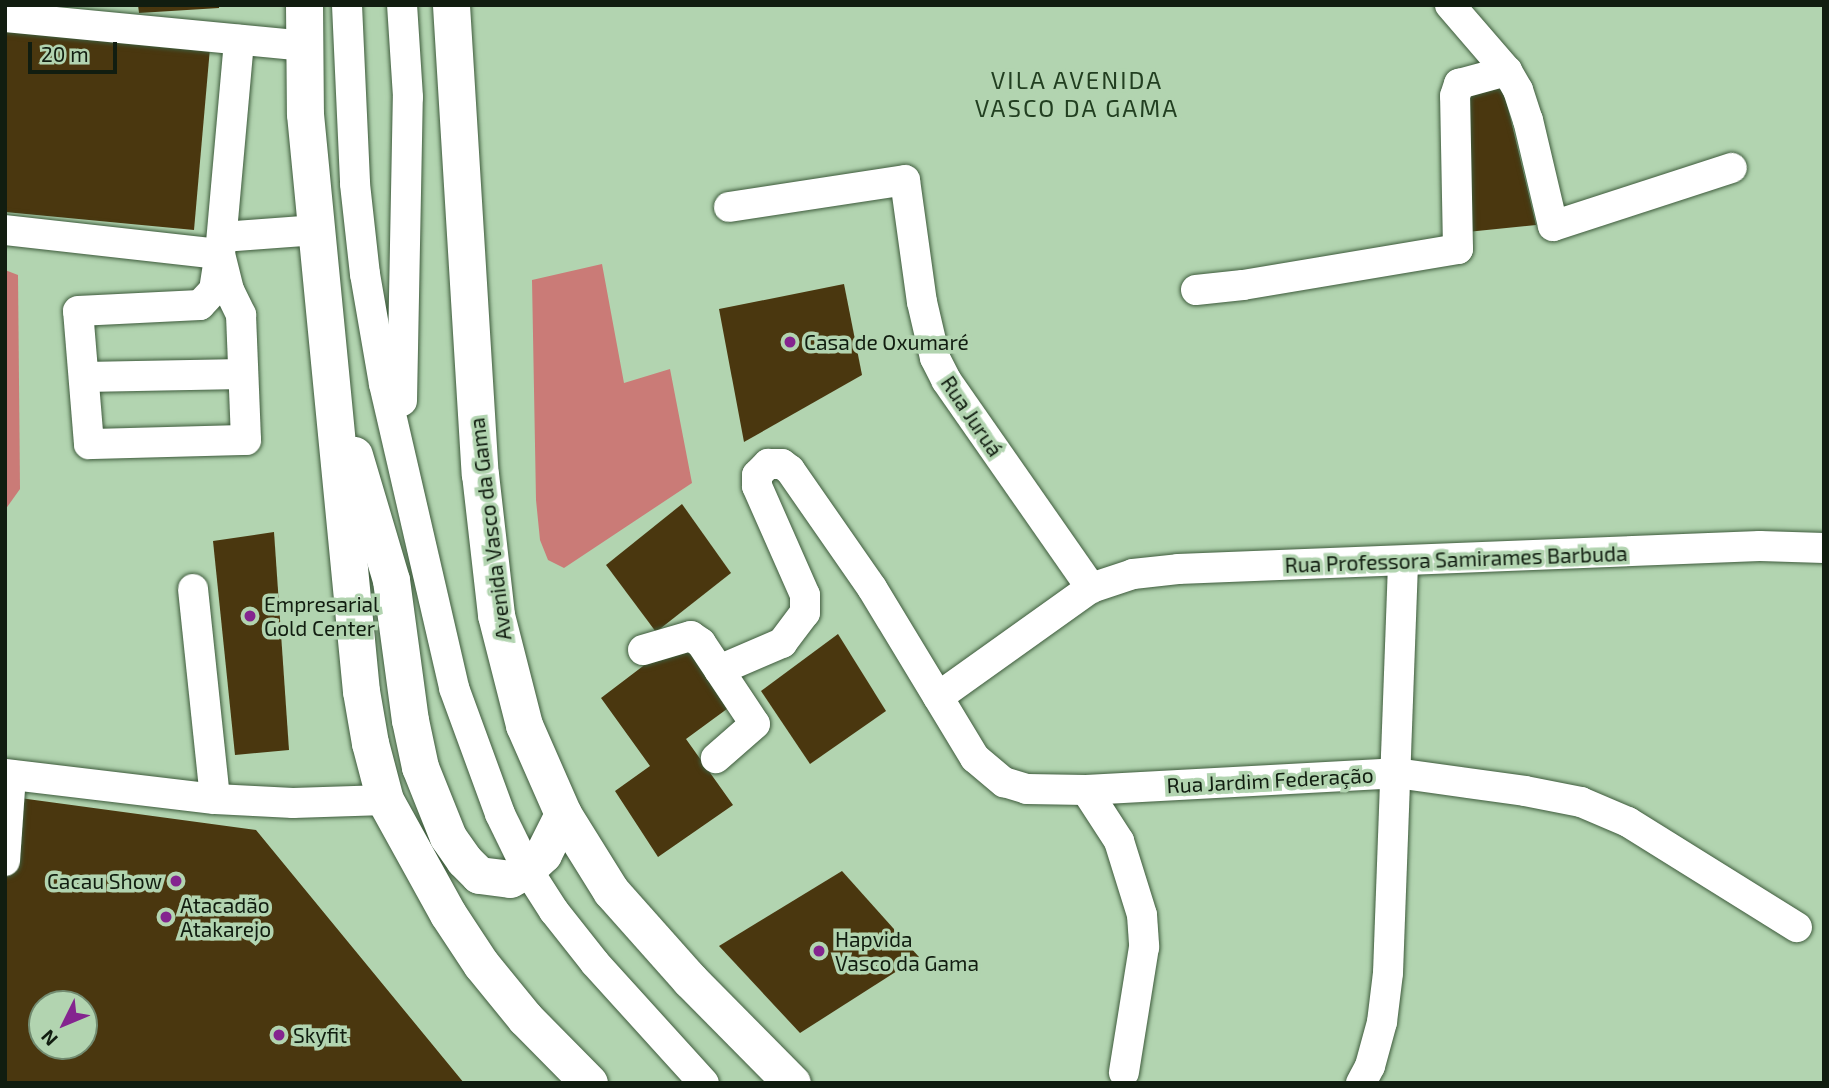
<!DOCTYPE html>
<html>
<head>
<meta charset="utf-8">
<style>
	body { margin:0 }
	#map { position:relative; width:1829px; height:1088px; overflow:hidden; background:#b2d4b0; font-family:"Exo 2",sans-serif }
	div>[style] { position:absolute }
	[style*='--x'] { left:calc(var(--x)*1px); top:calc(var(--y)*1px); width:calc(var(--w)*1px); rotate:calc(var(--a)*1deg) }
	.forest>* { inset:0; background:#ca7b77 }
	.building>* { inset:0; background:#4a370f }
	.roads { filter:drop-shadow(0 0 2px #3e5b3c) drop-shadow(0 0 2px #3e5b3c) }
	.minor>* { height:30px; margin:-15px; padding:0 15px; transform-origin:15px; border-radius:15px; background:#fff }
	.major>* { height:37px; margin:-18.5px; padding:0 18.5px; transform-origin:18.5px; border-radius:18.5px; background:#fff }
	.dots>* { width:19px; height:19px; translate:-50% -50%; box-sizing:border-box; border:4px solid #b2d4b0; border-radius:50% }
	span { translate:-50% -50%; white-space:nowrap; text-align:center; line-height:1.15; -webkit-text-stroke:7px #b2d4b0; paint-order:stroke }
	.poi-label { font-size:21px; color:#111d10 }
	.left { translate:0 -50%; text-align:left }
	.right { translate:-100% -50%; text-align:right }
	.street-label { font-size:21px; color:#111d10 }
	.quarter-label { font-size:24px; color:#223f21; letter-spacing:2px }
	.frame { position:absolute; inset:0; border:7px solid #111d10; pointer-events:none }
	.north { position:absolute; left:28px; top:990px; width:70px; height:70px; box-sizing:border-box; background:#b2d4b0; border:2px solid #728b70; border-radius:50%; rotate:227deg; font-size:19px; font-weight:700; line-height:28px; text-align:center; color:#111d10 }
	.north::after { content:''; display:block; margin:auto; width:24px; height:32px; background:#84248f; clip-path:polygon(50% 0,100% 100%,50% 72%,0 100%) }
	.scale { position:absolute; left:28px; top:42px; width:89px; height:32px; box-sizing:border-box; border:4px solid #111d10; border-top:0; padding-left:9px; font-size:21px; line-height:24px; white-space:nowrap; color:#111d10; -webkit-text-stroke:5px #b2d4b0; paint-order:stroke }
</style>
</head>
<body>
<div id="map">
	<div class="forest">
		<div style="clip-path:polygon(602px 264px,624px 383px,670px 369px,692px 483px,564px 568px,548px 560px,540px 540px,536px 500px,532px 280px)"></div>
		<div style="clip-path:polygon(5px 270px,18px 275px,20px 489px,5px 510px)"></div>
	</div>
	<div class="building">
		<div style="clip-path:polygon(138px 5px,219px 5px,219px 8px,139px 13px)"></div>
		<div style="clip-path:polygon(5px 28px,210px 48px,194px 230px,5px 212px)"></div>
		<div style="clip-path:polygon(1503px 87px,1536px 225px,1467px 232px,1463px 95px)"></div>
		<div style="clip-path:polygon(844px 284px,862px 375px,744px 442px,719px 309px)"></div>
		<div style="clip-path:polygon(682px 504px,731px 573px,656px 632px,606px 565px)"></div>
		<div style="clip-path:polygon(274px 532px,289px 750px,235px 755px,213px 541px)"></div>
		<div style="clip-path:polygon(838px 634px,886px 711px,810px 764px,761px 691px)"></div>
		<div style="clip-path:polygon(680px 638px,731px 706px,686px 739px,733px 805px,658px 857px,615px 791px,650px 766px,601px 698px)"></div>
		<div style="clip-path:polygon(evenodd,5px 796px,256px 830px,464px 1083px,5px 1083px,5px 796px,42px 1004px,84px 1004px,84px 1046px,42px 1046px,42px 1004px)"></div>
		<div style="clip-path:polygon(842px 871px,919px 957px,800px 1033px,719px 946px)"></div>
	</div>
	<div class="roads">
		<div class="minor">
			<div style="--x:347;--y:5;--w:179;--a:87.4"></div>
			<div style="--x:355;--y:184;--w:91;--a:83.7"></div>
			<div style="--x:365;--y:274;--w:112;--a:80.2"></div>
			<div style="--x:384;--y:384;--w:312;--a:77"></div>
			<div style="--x:454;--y:688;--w:134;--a:69.9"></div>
			<div style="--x:500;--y:814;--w:61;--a:63.9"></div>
			<div style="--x:527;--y:869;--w:50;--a:57.3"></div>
			<div style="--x:554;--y:911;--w:66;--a:51.7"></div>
			<div style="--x:595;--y:963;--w:162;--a:47.8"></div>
			<div style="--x:1450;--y:5;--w:87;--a:49.2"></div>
			<div style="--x:1507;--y:71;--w:22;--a:60"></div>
			<div style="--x:1518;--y:90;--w:32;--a:72"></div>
			<div style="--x:1528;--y:120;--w:109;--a:76.7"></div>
			<div style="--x:1553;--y:226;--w:188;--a:-18"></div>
			<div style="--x:5;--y:17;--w:290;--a:5.5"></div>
			<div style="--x:729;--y:207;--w:178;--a:-8.7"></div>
			<div style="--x:905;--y:180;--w:123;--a:82.1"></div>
			<div style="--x:922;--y:302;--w:57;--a:76.9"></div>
			<div style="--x:935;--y:358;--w:25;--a:63"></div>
			<div style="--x:946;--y:380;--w:254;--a:55.1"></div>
			<div style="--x:5;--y:230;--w:216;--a:6.4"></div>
			<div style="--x:220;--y:254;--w:215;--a:-84.9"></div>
			<div style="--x:222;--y:237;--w:95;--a:-4.2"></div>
			<div style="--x:220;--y:254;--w:37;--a:76"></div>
			<div style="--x:229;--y:290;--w:28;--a:64"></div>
			<div style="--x:241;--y:315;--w:125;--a:87.7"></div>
			<div style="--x:246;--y:440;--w:157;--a:178.5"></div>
			<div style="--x:89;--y:444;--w:133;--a:-94.7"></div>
			<div style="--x:78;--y:311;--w:122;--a:-2.8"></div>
			<div style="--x:200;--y:305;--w:21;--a:-47"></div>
			<div style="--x:214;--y:290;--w:36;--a:-81"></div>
			<div style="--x:1196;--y:290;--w:47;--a:-6.1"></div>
			<div style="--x:1243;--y:285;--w:218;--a:-9.5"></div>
			<div style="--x:1458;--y:249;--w:153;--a:-91.1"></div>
			<div style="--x:1455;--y:96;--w:13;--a:-72"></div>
			<div style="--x:1459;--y:84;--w:50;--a:-15.2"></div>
			<div style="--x:84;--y:377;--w:159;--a:-1.1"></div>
			<div style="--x:402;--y:401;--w:304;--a:-88.9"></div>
			<div style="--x:408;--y:97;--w:92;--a:-93.7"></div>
			<div style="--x:193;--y:589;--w:211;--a:84"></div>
			<div style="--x:643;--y:650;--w:50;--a:-16.3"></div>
			<div style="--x:691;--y:636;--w:12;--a:35"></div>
			<div style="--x:701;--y:643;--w:97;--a:56.3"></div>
			<div style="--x:755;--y:724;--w:52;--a:138.9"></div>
			<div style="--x:719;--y:670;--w:69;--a:-23.2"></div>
			<div style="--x:782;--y:643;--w:38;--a:-53"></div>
			<div style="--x:805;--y:613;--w:18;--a:-90"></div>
			<div style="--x:805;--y:595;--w:119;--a:-113.8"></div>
			<div style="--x:757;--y:486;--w:11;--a:-90"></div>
			<div style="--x:757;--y:475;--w:16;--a:-45"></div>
			<div style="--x:768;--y:464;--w:14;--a:0"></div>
			<div style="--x:782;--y:464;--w:10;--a:37"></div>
			<div style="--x:790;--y:470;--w:144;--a:55.2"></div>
			<div style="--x:872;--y:588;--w:199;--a:58.8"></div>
			<div style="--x:975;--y:758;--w:38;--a:40"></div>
			<div style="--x:1004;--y:782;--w:24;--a:17"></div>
			<div style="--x:1027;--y:789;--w:59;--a:1"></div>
			<div style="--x:1086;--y:790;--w:310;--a:-3.1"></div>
			<div style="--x:1396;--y:773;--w:130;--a:7.9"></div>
			<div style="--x:1525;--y:791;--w:57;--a:11.1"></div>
			<div style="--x:1581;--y:802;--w:51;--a:23.1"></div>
			<div style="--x:1628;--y:822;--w:199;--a:31.9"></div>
			<div style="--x:938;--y:697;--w:188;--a:-35.5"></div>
			<div style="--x:1091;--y:588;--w:44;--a:-18.4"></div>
			<div style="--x:1133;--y:574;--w:45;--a:-6.3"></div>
			<div style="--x:1178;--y:569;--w:582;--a:-2.26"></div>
			<div style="--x:1760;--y:546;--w:64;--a:1.8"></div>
			<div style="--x:5;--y:774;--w:211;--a:6.8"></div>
			<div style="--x:215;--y:799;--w:78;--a:2.9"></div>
			<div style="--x:293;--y:803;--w:92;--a:-1.9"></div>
			<div style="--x:1086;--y:790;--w:61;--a:57.1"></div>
			<div style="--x:1119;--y:841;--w:77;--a:72.7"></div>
			<div style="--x:1142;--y:915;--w:32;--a:86"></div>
			<div style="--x:1144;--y:947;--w:127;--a:99.1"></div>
			<div style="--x:5;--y:861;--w:86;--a:-86"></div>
			<div style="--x:1361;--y:1083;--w:19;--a:-62"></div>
			<div style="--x:1370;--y:1066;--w:46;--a:-74.7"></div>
			<div style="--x:1382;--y:1022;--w:49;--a:-83"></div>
			<div style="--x:1388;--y:973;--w:412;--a:-87.9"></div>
		</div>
		<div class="major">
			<div style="--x:304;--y:5;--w:109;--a:89.5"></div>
			<div style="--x:305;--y:114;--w:580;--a:84.46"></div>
			<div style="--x:361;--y:691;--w:53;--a:80.2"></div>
			<div style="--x:370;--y:743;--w:59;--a:75.3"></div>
			<div style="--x:385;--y:800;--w:130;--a:61.1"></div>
			<div style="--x:448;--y:914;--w:60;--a:56.6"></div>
			<div style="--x:481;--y:964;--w:70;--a:50.8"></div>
			<div style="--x:525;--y:1018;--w:91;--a:45.4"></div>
			<div style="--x:451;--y:5;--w:470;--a:86.5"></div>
			<div style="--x:480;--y:474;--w:142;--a:83.5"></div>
			<div style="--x:496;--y:615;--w:114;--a:75.7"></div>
			<div style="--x:524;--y:725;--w:97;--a:66.3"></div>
			<div style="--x:563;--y:814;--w:91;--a:58.1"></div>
			<div style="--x:611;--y:891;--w:119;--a:48.4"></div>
			<div style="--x:690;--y:980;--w:145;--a:45.3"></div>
			<div style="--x:354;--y:455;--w:130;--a:73.5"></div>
			<div style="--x:391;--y:580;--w:141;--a:82.3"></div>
			<div style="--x:410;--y:720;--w:48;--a:78"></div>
			<div style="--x:420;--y:767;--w:75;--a:68.2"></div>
			<div style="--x:448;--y:837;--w:28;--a:55"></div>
			<div style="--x:464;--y:860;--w:21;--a:45"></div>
			<div style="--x:479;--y:875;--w:31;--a:7"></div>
			<div style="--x:510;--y:879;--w:20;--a:-30"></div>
			<div style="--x:527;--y:869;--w:22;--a:-43"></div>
			<div style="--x:543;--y:854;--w:45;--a:-63.4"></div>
		</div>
	</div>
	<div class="dots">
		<div style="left:790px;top:342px;background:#84248f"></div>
		<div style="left:250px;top:616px;background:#84248f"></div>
		<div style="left:176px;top:881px;background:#84248f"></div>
		<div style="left:166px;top:917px;background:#84248f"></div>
		<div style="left:819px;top:951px;background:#84248f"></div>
		<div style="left:279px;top:1035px;background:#84248f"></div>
	</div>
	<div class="poi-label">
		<span class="left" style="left:804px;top:342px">Casa de Oxumaré</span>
		<span class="left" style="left:264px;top:616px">Empresarial<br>Gold Center</span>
		<span class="right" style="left:162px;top:881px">Cacau Show</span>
		<span class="left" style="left:180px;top:917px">Atacadão<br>Atakarejo</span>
		<span class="left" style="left:835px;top:951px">Hapvida<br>Vasco da Gama</span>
		<span class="left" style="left:293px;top:1035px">Skyfit</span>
	</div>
	<div class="street-label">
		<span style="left:972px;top:416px;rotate:56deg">Rua Juruá</span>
		<span style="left:490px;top:529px;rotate:-97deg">Avenida Vasco da Gama</span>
		<span style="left:1456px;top:559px;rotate:-2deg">Rua Professora Samirames Barbuda</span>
		<span style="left:1270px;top:780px;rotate:-3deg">Rua Jardim Federação</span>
	</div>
	<div class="quarter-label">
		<span style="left:1077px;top:94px">VILA AVENIDA<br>VASCO DA GAMA</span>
	</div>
	<div class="frame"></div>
	<div class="north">N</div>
	<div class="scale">20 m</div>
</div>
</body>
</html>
